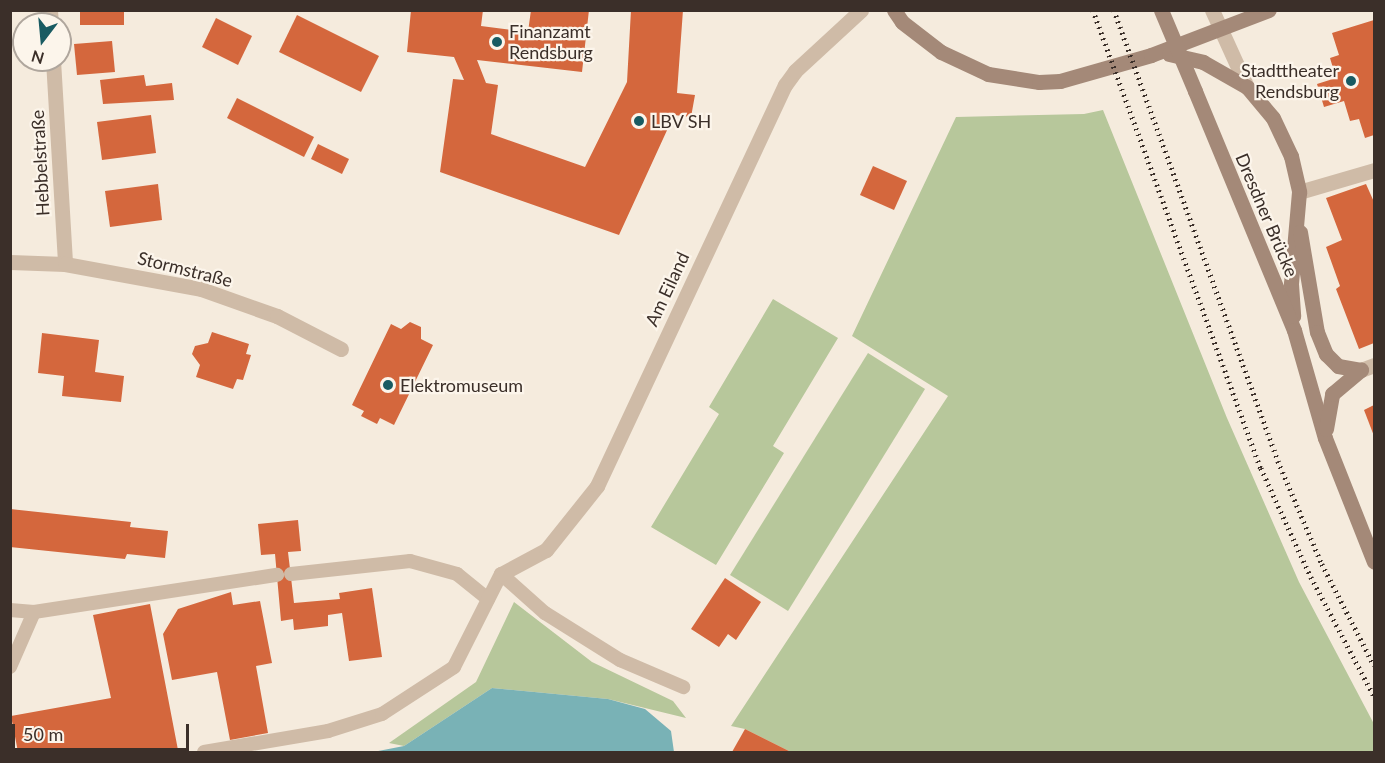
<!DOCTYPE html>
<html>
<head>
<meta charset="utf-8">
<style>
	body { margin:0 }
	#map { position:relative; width:1385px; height:763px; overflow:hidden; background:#f5ebdd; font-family:Lato,sans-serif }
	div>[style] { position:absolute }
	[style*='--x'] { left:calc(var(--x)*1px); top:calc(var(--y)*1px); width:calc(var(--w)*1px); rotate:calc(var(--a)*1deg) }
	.green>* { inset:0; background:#b7c79b }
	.water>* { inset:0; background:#79b2b6 }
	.building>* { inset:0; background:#d4673d }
	.lane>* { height:14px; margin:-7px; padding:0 7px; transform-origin:7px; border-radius:7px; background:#cfbba7 }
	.street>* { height:15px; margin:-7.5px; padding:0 7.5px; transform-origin:7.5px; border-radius:7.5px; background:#cfbba7 }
	.secondary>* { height:15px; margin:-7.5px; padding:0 7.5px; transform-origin:7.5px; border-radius:7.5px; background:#a48978 }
	.rail>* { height:4.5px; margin-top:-2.25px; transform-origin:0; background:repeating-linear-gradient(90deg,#3b2f29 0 1.5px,transparent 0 6px) }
	.secondary-bridge>* { height:15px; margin:-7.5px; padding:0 7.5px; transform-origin:7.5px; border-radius:7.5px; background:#a48978 }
	.dots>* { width:16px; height:16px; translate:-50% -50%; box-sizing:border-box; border:3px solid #fcf5eb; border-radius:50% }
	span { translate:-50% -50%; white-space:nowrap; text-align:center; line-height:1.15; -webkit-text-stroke:4.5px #fcf5eb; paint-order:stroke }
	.poi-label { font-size:18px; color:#3b2f29 }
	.left { translate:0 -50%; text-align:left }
	.right { translate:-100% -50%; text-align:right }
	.street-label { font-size:18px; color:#3b2f29 }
	.frame { position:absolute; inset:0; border:12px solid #3b2f29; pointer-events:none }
	.north { position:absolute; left:12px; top:12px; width:60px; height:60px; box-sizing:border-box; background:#fcf5eb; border:2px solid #afa69d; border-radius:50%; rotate:196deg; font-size:16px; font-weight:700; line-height:24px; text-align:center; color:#3b2f29 }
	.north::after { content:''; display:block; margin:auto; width:21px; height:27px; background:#195b62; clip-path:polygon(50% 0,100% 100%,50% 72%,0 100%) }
	.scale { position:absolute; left:12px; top:724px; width:177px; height:27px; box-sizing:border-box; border:3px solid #3b2f29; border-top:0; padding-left:8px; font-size:18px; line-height:21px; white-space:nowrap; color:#3b2f29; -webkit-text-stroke:4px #fcf5eb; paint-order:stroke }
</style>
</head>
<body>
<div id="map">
	<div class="green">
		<div style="clip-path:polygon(1103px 110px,1227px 418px,1299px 582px,1374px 724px,1374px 752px,791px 752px,745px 729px,731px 726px,948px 396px,852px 336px,956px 117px,1084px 114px)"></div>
		<div style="clip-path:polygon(773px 299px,838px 338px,773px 446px,784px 453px,716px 565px,651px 527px,719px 414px,709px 407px)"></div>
		<div style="clip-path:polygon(868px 353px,925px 389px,788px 611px,730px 575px)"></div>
		<div style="clip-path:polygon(514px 602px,592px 662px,673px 701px,686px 718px,608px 699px,492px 688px,404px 746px,389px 743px,476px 682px)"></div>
	</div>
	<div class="water">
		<div style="clip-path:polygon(492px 688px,608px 699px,645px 709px,671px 731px,674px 752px,373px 752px,404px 746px)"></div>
	</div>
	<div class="building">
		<div style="clip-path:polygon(80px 10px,124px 10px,124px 25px,80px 25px)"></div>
		<div style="clip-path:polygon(411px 10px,483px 10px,481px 26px,528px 32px,531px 10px,589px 10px,582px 72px,477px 60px,486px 83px,498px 85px,491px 134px,585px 167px,627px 82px,631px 10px,683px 10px,677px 93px,695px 95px,691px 117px,674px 115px,619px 235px,440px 172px,453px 79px,464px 80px,454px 57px,407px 52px)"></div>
		<div style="clip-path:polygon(297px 15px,379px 56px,361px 92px,279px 52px)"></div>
		<div style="clip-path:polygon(216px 18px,252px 36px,238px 65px,202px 47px)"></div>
		<div style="clip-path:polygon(1374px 20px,1374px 135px,1365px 138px,1359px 119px,1350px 121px,1344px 101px,1324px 107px,1317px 84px,1336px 78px,1330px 58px,1339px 55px,1332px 33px)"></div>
		<div style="clip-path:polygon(112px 41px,115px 72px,77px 75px,74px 44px)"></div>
		<div style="clip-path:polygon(144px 75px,146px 86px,172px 83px,174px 100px,103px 104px,100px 80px)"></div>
		<div style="clip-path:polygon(237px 98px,314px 137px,304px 157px,227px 118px)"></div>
		<div style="clip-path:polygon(151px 115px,156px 153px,102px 160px,97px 122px)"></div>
		<div style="clip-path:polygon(318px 144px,349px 159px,342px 174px,311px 159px)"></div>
		<div style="clip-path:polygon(873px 166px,907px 181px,894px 210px,860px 195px)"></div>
		<div style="clip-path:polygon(158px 184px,162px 220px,110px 227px,105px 191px)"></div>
		<div style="clip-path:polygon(1366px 184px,1374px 202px,1374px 343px,1359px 349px,1336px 289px,1340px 286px,1326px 247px,1342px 240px,1326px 198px)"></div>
		<div style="clip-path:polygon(410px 322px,421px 327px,421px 339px,433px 345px,394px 425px,380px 418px,377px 424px,361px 416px,364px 411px,352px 405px,391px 324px,401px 329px)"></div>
		<div style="clip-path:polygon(212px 332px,249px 344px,246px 354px,251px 355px,243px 380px,237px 379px,233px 389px,196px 377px,200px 365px,192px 354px,195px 346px,208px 343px)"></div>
		<div style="clip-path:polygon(42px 333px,99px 340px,95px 372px,124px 376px,121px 402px,62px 396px,64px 376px,38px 373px)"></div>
		<div style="clip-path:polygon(1374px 405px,1374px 436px,1364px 410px)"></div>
		<div style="clip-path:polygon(10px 509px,131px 522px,130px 527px,168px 531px,165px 558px,127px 554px,125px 559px,10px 547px)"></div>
		<div style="clip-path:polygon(298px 520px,301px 551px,288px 552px,294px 603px,340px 599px,339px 593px,372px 588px,382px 657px,349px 661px,342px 613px,328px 615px,328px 626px,294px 630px,293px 619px,281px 621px,275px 554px,261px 555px,258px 524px)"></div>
		<div style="clip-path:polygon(725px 578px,761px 602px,736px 640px,728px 634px,719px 647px,691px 629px)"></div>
		<div style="clip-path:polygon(231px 592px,233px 605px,260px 601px,272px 663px,256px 666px,268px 733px,230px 740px,217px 672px,172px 680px,163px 634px,178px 609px)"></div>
		<div style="clip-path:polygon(150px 604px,178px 750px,18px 752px,11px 716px,111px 698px,93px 615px)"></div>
		<div style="clip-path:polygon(745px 729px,791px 752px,732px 752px)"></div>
	</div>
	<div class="lane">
		<div style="--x:291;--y:574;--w:120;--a:-6.2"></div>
		<div style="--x:410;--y:561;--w:49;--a:15.5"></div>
		<div style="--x:457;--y:574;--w:40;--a:39"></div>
		<div style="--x:10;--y:610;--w:24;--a:5"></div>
		<div style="--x:34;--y:612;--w:246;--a:-8.7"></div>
		<div style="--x:10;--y:667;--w:60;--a:-66.4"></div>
		<div style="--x:204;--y:752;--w:126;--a:-9.6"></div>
		<div style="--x:328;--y:731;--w:57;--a:-17.5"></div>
		<div style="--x:382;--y:714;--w:86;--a:-33.1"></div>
		<div style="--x:454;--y:667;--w:104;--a:-63.2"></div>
		<div style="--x:501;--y:574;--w:59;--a:41.6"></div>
		<div style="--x:545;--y:613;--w:89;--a:32.1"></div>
		<div style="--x:620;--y:660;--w:69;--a:23.2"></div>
	</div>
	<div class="street">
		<div style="--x:50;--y:10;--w:14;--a:86"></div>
		<div style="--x:1212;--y:10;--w:85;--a:65.6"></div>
		<div style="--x:53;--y:60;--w:204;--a:86.6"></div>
		<div style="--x:1299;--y:192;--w:78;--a:-16.3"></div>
		<div style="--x:10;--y:262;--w:55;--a:2.1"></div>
		<div style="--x:65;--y:264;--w:138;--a:10.4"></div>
		<div style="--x:201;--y:289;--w:81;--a:19.6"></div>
		<div style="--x:277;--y:316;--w:72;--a:27.3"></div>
		<div style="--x:1361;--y:370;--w:14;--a:-21"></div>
		<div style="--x:501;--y:574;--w:51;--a:-28.1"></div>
		<div style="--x:546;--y:550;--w:82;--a:-51.4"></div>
		<div style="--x:597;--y:486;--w:443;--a:-64.9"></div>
		<div style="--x:785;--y:85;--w:17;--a:-54"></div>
		<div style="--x:795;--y:71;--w:90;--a:-42.7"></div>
	</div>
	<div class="secondary">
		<div style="--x:894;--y:10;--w:14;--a:56"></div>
		<div style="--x:902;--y:22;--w:49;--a:37.6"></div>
		<div style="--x:941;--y:52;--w:52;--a:25.1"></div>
		<div style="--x:988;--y:74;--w:52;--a:8.9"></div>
		<div style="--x:1039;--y:82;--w:21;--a:-3"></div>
		<div style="--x:1060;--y:81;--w:95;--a:-15.9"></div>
		<div style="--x:1151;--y:55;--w:126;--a:-20.9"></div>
		<div style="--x:1169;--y:54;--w:35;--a:13"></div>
		<div style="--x:1203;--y:62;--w:51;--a:29.6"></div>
		<div style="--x:1247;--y:87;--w:40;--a:50"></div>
		<div style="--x:1273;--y:118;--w:42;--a:64.7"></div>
		<div style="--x:1291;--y:156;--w:37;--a:77"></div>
		<div style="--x:1299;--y:192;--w:92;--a:95"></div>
		<div style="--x:1291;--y:284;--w:32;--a:86"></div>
		<div style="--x:1195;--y:91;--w:259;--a:67.5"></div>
		<div style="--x:1294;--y:330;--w:112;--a:74"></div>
		<div style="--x:1325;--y:438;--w:133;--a:68.4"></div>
		<div style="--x:1300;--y:232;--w:101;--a:80.4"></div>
		<div style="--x:1317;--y:332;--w:24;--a:68"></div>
		<div style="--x:1326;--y:354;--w:17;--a:45"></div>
		<div style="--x:1338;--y:366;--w:23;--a:10"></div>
		<div style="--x:1326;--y:429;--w:36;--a:-80"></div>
		<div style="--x:1332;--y:394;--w:38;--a:-40"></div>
	</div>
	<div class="rail">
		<div style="--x:1093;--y:10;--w:488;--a:69.9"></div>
		<div style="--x:1261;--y:468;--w:120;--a:65.4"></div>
		<div style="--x:1311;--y:577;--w:135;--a:62.1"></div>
		<div style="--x:1114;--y:10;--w:480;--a:70"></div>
		<div style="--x:1278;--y:461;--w:112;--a:66.9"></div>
		<div style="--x:1322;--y:564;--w:114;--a:62.8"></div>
	</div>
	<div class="secondary-bridge">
		<div style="--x:1161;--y:10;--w:88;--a:67.2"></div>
	</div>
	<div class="dots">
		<div style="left:497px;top:42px;background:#195b62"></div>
		<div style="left:1351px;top:81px;background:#195b62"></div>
		<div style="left:639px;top:121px;background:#195b62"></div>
		<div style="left:388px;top:385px;background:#195b62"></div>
	</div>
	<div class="poi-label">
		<span class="left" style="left:509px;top:42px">Finanzamt<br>Rendsburg</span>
		<span class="right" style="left:1339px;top:81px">Stadttheater<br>Rendsburg</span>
		<span class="left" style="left:651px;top:121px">LBV SH</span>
		<span class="left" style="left:400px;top:385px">Elektromuseum</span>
	</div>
	<div class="street-label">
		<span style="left:40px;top:163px;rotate:-93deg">Hebbelstraße</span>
		<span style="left:1267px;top:215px;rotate:67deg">Dresdner Brücke</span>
		<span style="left:185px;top:269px;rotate:14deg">Stormstraße</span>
		<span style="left:667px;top:289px;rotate:-65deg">Am Eiland</span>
	</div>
	<div class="frame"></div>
	<div class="north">N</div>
	<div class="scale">50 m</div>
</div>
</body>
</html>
